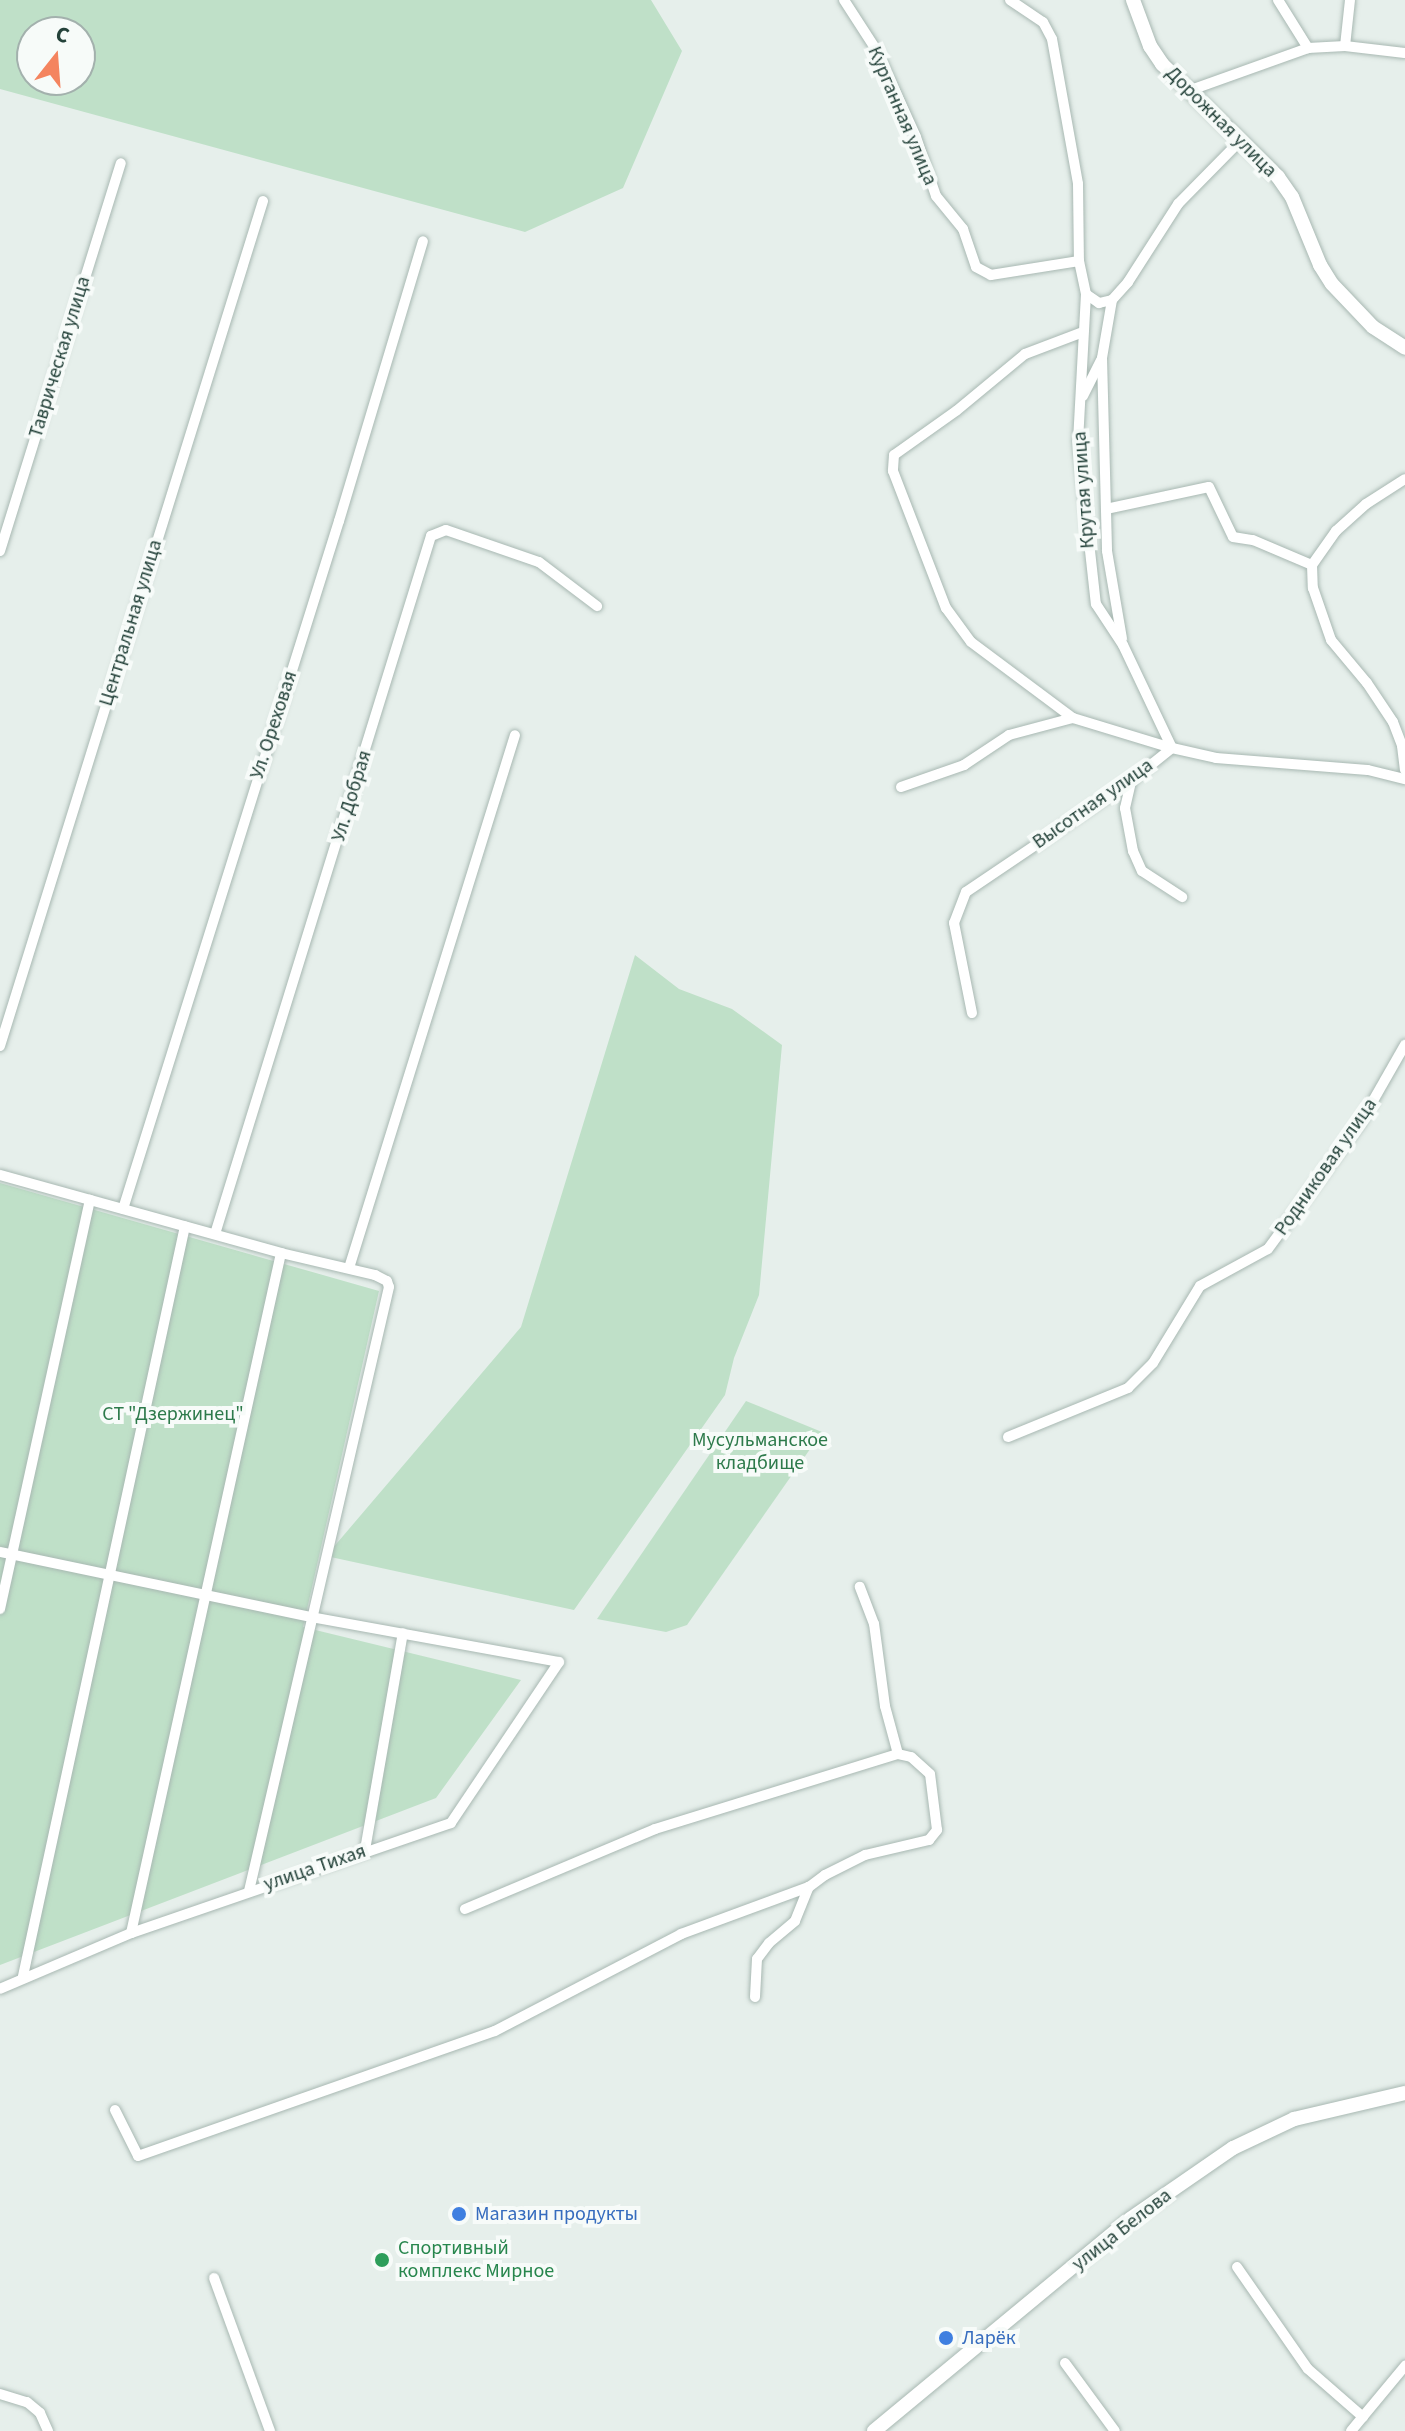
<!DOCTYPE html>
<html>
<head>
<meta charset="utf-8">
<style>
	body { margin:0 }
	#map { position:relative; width:1405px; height:2431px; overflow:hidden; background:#e6efeb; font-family:"Source Sans 3",sans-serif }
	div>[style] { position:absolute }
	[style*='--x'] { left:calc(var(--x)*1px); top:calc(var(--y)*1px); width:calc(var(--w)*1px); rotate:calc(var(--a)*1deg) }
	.green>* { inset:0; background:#bfe0c8 }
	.roads { filter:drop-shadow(0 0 2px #a8b8b2) drop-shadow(0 0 2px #a8b8b2) }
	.minor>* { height:10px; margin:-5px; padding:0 5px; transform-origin:5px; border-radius:5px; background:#fff }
	.secondary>* { height:14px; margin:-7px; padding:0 7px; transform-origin:7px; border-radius:7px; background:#fff }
	.dots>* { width:22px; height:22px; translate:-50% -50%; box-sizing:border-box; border:4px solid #f7fbf9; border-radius:50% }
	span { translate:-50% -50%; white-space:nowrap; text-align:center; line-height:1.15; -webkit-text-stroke:8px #f7fbf9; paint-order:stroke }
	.street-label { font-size:20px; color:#24423a }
	.park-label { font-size:20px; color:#2d7a4b }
	.shop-label { font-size:20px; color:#366cbe }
	.left { translate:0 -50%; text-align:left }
	.leisure-label { font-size:20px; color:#27864d }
	.north { position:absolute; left:16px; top:16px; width:80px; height:80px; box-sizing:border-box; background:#f7fbf9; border:2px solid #a3b1ad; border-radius:50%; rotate:17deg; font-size:22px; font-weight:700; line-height:32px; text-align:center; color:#24423a }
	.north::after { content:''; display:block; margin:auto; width:28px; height:36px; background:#f4845f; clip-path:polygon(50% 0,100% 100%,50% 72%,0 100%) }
</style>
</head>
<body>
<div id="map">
	<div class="green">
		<div style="clip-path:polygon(evenodd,0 0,651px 0,682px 51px,623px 188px,525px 232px,0 89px,0 0,32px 32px,80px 32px,80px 80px,32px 80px,32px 32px)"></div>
		<div style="clip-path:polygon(635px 955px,679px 989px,732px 1009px,782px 1045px,759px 1295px,734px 1358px,725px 1395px,574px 1610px,326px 1556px,521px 1327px)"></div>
		<div style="clip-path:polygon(0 1183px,379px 1291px,303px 1627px,521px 1680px,436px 1798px,0 1965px)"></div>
		<div style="clip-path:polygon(746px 1401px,822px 1432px,687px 1625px,666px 1632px,597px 1619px)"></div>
	</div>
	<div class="roads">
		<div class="minor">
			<div style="--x:844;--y:0;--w:61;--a:57.1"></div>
			<div style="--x:877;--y:51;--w:94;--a:65.6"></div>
			<div style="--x:916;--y:137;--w:62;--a:71.3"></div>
			<div style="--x:936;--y:196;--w:43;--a:50.7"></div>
			<div style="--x:963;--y:229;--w:40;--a:71.1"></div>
			<div style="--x:976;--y:267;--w:17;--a:28"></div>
			<div style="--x:991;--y:275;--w:89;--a:-9"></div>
			<div style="--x:1010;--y:0;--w:40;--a:34"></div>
			<div style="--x:1043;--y:22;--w:19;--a:62"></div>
			<div style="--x:1052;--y:39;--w:147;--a:79.8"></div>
			<div style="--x:1078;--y:184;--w:77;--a:89.3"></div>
			<div style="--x:1079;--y:261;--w:34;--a:78"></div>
			<div style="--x:1086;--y:294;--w:148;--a:93.1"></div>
			<div style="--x:1078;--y:442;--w:163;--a:83.7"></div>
			<div style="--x:1096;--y:604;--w:49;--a:56.6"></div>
			<div style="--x:1123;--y:645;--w:114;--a:64.6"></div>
			<div style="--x:1172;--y:748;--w:45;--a:12.8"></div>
			<div style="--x:1216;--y:758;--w:152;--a:4.5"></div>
			<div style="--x:1368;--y:770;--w:38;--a:14"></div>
			<div style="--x:1278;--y:0;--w:57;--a:58"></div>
			<div style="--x:1345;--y:46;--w:46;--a:-83.8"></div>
			<div style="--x:1188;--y:91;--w:127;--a:-19.7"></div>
			<div style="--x:1308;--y:48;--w:37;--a:-3"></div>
			<div style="--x:1345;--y:46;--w:60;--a:6.7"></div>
			<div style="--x:1086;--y:294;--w:16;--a:35"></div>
			<div style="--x:1099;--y:303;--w:13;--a:-13"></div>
			<div style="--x:1112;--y:300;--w:24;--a:-48"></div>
			<div style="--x:1128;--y:282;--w:93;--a:-57.3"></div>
			<div style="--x:1178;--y:204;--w:87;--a:-45.5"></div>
			<div style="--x:1112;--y:300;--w:59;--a:99.8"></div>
			<div style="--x:1102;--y:358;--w:193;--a:88.5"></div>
			<div style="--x:1107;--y:551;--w:89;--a:80.3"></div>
			<div style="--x:1083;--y:332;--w:62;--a:159.2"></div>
			<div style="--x:1025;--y:354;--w:89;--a:140.4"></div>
			<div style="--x:956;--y:411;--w:76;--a:144.6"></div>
			<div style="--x:894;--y:455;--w:16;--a:94"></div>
			<div style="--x:893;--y:471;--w:147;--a:68.9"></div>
			<div style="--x:946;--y:608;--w:42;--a:53.7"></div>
			<div style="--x:971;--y:642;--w:127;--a:36.7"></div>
			<div style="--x:1073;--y:718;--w:103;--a:16.9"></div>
			<div style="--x:1083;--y:396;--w:40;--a:-63.4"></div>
			<div style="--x:1106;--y:509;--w:105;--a:-12.1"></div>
			<div style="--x:1209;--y:487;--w:55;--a:64.4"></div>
			<div style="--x:1233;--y:537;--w:20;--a:9"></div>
			<div style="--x:1253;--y:540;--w:64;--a:23"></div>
			<div style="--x:1312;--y:565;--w:23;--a:88"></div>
			<div style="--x:1313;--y:588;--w:55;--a:70.9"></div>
			<div style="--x:1331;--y:640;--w:56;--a:50.1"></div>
			<div style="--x:1367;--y:683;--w:47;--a:56.3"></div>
			<div style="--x:1393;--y:722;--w:26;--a:69"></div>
			<div style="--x:1402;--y:746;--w:24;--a:83"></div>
			<div style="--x:0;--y:551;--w:406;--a:-72.7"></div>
			<div style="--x:1312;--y:565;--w:42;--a:-54.8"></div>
			<div style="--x:1336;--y:531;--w:40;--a:-42"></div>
			<div style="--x:1366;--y:504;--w:46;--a:-32.7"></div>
			<div style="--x:1131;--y:782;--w:27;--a:103"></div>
			<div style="--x:1125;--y:808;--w:44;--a:79.5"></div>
			<div style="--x:1133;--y:851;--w:22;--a:66"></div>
			<div style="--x:1142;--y:871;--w:48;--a:33"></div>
			<div style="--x:901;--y:787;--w:67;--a:-19.2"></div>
			<div style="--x:964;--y:765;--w:54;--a:-33.7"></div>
			<div style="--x:1009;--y:735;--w:66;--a:-14.9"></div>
			<div style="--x:972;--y:1013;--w:92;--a:-101.3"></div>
			<div style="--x:954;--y:923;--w:33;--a:-69"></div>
			<div style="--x:966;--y:892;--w:200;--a:-34"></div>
			<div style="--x:1132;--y:780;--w:51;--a:-38.7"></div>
			<div style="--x:0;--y:1046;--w:885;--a:-72.71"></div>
			<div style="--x:0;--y:1175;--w:292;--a:15.5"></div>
			<div style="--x:281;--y:1253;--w:97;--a:13.2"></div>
			<div style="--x:375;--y:1275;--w:13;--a:27"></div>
			<div style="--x:387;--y:1281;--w:6;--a:72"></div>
			<div style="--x:389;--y:1287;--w:620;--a:103.05"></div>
			<div style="--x:123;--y:1209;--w:721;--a:-72.57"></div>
			<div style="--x:339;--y:521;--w:292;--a:-73.3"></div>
			<div style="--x:215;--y:1234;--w:731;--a:-72.81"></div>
			<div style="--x:431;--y:536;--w:16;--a:-22"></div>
			<div style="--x:446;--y:530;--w:98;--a:19"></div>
			<div style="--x:539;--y:562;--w:73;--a:37.2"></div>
			<div style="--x:349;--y:1268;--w:558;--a:-72.7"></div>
			<div style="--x:1008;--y:1437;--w:130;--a:-22.2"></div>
			<div style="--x:1128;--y:1388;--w:35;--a:-45"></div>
			<div style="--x:1153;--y:1363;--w:90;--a:-58.6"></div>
			<div style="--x:1200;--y:1286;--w:77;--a:-28.6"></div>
			<div style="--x:1268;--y:1249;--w:157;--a:-53.8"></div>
			<div style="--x:1361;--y:1122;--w:89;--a:-60.3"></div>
			<div style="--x:0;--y:1552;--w:318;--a:11.8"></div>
			<div style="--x:311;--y:1617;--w:252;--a:10.3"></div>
			<div style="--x:559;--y:1662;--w:194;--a:123.9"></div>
			<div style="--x:451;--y:1823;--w:338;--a:161"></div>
			<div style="--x:131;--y:1933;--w:142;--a:156.9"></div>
			<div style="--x:0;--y:1609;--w:419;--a:-77.6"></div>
			<div style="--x:365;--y:1850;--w:220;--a:-80.1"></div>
			<div style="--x:465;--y:1909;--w:206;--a:-22.8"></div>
			<div style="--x:655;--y:1829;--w:254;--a:-17.2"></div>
			<div style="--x:131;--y:1933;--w:696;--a:-77.56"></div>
			<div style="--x:23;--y:1976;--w:767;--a:-77.81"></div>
			<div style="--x:755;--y:1997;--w:38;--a:-87"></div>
			<div style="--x:757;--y:1959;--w:20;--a:-53"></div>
			<div style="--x:769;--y:1943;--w:34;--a:-40"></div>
			<div style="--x:795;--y:1921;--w:37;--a:-68"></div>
			<div style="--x:809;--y:1887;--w:20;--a:-37"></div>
			<div style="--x:825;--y:1875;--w:45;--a:-26.6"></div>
			<div style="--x:865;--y:1855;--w:66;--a:-13.2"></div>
			<div style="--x:929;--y:1840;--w:13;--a:-51"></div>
			<div style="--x:937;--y:1830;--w:56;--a:-97.1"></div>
			<div style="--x:930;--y:1774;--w:25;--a:-138"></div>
			<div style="--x:911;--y:1757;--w:13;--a:-167"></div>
			<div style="--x:898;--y:1754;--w:50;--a:-105.2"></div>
			<div style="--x:885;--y:1706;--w:83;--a:-97.6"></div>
			<div style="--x:874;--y:1624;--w:40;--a:-111"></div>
			<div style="--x:115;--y:2110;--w:51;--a:63.4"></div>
			<div style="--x:138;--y:2156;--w:378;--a:-19.3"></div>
			<div style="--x:495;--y:2031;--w:210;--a:-27.5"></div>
			<div style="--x:681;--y:1934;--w:136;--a:-20.2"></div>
			<div style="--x:1237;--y:2267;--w:124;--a:55.2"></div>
			<div style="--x:1308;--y:2369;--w:73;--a:41.1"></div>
			<div style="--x:214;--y:2278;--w:163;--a:69.9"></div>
			<div style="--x:1065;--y:2363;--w:84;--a:53.7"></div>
			<div style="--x:0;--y:2394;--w:28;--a:17"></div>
			<div style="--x:27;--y:2402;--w:17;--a:40"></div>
			<div style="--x:40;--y:2413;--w:20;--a:66"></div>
			<div style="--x:1351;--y:2431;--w:85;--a:-50.3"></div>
		</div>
		<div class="secondary">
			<div style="--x:1133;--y:0;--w:49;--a:69.7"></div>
			<div style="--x:1150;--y:46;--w:22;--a:56"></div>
			<div style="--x:1162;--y:64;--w:162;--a:44.2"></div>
			<div style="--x:1278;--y:177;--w:24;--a:55"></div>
			<div style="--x:1292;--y:197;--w:74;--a:67.6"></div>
			<div style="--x:1320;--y:265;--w:22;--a:58"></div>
			<div style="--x:1332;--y:284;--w:59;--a:46.4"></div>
			<div style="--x:1373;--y:327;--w:38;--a:33"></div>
			<div style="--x:874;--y:2431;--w:332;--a:-39.6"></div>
			<div style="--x:1130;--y:2219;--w:125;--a:-34.6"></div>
			<div style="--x:1233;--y:2148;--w:68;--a:-25.4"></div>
			<div style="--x:1294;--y:2119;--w:114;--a:-13.2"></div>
		</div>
	</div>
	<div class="dots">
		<div style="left:459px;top:2214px;background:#3f7fe0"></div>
		<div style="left:382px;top:2260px;background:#2e9e5b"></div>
		<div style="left:946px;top:2338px;background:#3f7fe0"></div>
	</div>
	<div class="street-label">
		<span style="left:902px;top:116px;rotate:67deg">Курганная улица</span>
		<span style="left:1221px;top:122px;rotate:45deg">Дорожная улица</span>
		<span style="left:60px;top:357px;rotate:-73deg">Таврическая улица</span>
		<span style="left:1084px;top:490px;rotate:-94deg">Крутая улица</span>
		<span style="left:131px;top:623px;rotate:-73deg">Центральная улица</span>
		<span style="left:274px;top:725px;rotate:-72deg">Ул. Ореховая</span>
		<span style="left:352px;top:796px;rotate:-73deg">Ул. Добрая</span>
		<span style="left:1093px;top:804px;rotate:-35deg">Высотная улица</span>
		<span style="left:1326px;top:1167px;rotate:-55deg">Родниковая улица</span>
		<span style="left:315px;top:1868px;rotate:-19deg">улица Тихая</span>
		<span style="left:1122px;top:2230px;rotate:-38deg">улица Белова</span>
	</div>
	<div class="park-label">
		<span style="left:173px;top:1414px">СТ "Дзержинец"</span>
		<span style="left:760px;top:1452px">Мусульманское<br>кладбище</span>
	</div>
	<div class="shop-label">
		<span class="left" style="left:475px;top:2214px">Магазин продукты</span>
		<span class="left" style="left:962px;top:2338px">Ларёк</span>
	</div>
	<div class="leisure-label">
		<span class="left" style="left:398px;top:2260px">Спортивный<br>комплекс Мирное</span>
	</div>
	<div class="north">С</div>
</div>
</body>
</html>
